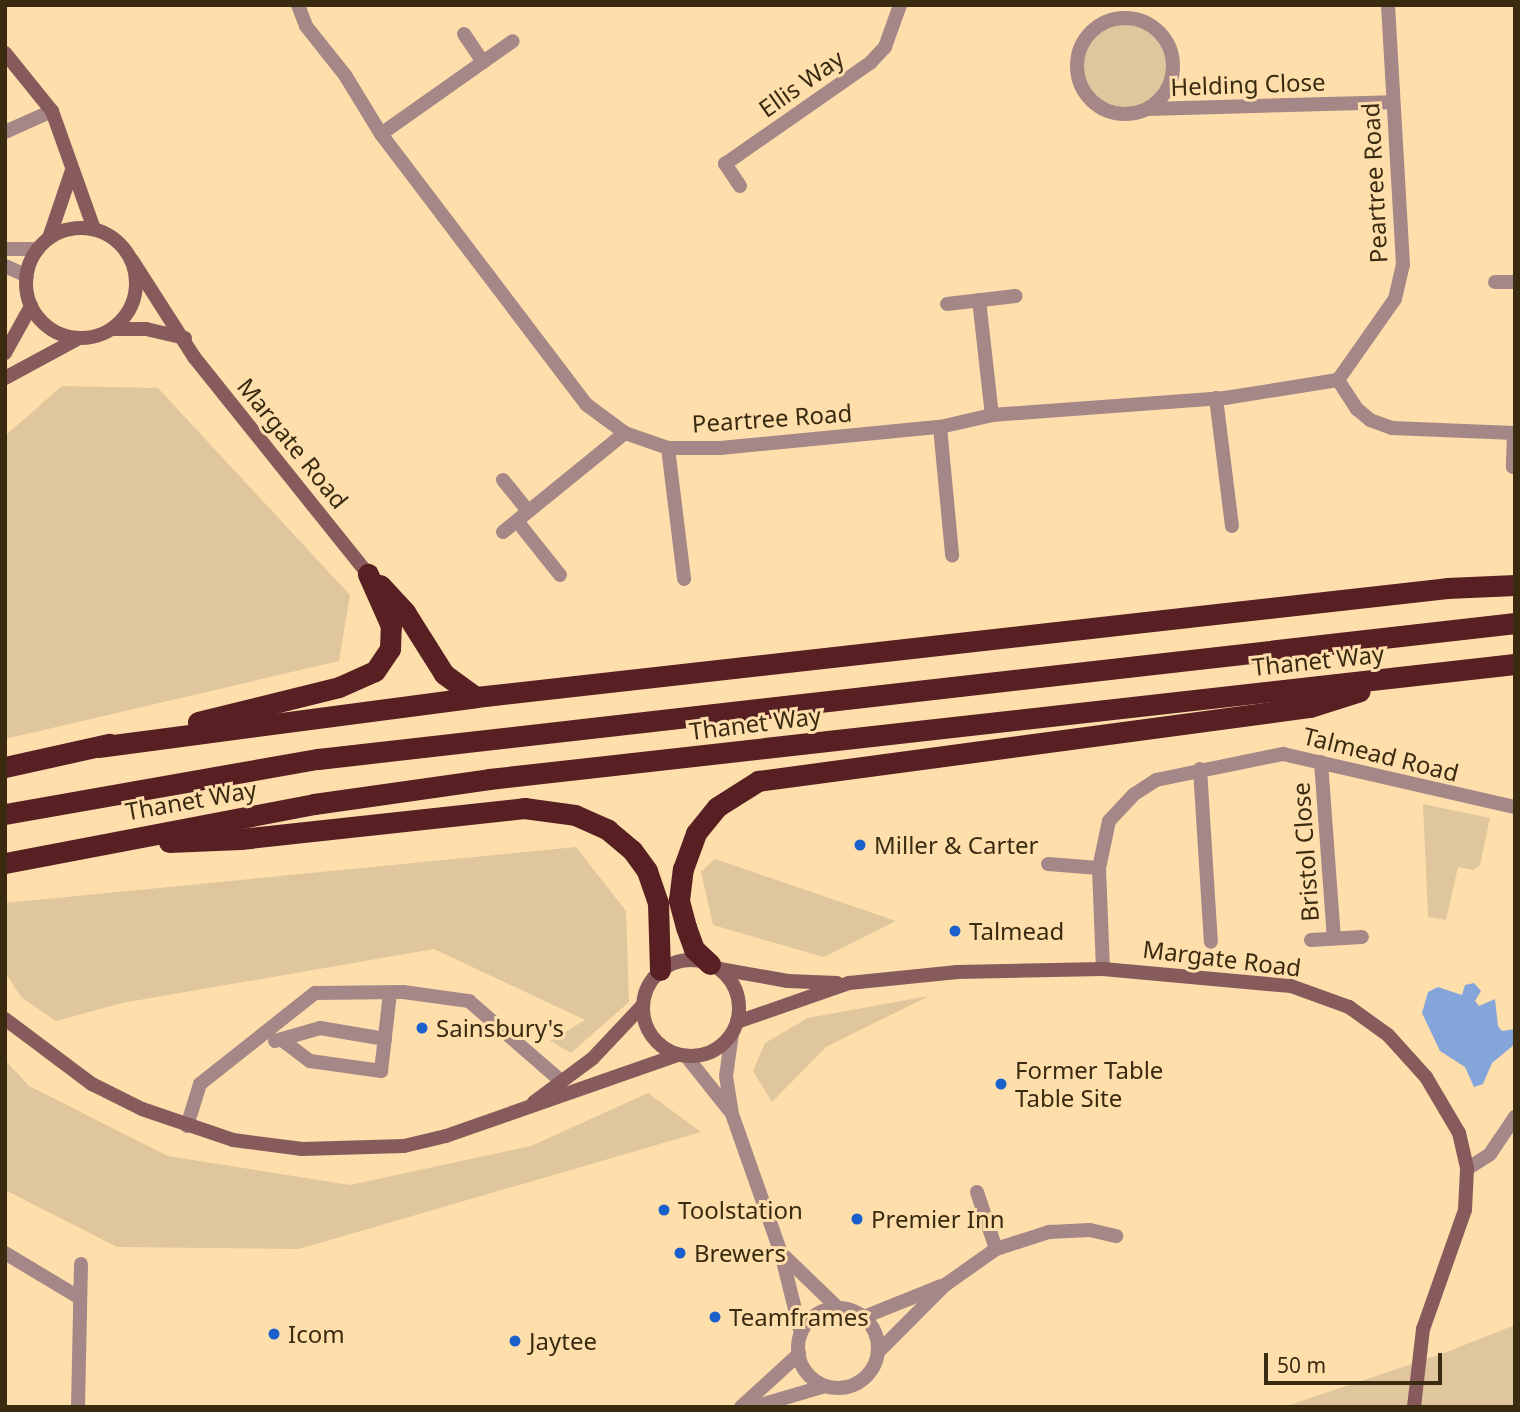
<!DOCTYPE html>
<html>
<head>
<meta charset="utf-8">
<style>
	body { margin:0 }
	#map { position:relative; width:1520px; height:1412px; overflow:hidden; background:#fedfac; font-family:"Noto Sans",sans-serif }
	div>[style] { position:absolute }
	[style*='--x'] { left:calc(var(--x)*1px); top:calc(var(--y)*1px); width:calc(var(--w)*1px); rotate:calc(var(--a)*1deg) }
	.green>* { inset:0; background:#dfc69d }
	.round { border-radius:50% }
	.water>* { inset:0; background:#84a5d9 }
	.lane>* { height:14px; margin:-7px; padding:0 7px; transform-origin:7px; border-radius:7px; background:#a68787 }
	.street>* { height:14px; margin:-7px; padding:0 7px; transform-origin:7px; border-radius:7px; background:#a68787 }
	.street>.ring { margin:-7px; padding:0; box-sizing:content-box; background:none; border:14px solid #a68787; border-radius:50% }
	.secondary>* { height:14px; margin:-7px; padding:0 7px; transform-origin:7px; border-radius:7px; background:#875b5b }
	.secondary>.ring { margin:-7px; padding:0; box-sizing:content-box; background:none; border:14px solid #875b5b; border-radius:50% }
	.highway>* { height:21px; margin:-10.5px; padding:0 10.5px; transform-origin:10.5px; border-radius:10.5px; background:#592024 }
	.dots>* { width:19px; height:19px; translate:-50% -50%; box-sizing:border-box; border:4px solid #fedfac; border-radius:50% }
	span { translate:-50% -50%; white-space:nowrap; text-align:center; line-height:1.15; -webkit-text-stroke:6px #fedfac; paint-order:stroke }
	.street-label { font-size:24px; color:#3a2b10 }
	.poi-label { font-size:24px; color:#3a2b10 }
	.left { translate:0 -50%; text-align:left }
	.frame { position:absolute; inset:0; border:7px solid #3a2b10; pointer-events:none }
	.scale { position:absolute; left:1264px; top:1353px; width:178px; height:32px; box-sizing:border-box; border:4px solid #3a2b10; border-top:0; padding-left:9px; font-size:21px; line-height:24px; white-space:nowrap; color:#3a2b10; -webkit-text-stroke:5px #fedfac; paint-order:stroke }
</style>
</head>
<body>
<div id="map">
	<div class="green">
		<div class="round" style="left:1077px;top:18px;width:96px;height:96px"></div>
		<div style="clip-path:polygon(62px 386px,158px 388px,350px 595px,339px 661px,5px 739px,5px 436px)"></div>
		<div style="clip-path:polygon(1423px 804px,1490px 818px,1480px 865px,1473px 870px,1458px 867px,1446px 920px,1428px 917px)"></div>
		<div style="clip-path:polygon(576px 847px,626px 911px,629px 1002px,571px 1053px,550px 1041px,585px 1020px,434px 949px,122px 1003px,56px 1021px,21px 997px,5px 972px,5px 903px)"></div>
		<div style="clip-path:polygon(715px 859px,896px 921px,824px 957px,713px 925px,701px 872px)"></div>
		<div style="clip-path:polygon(929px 996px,826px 1047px,772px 1102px,753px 1071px,765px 1043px,808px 1018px)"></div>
		<div style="clip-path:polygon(5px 1060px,29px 1086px,168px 1156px,350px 1185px,531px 1146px,648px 1093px,701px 1132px,299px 1249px,117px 1247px,5px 1190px)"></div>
		<div style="clip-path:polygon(1515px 1325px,1515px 1407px,1284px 1407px,1444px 1353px)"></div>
	</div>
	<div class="water">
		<div style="clip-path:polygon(1474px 983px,1481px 991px,1475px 1001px,1479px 1006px,1495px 999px,1498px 1026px,1502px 1031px,1515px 1029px,1515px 1044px,1492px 1063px,1483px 1084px,1474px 1087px,1465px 1067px,1440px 1051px,1422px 1013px,1428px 992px,1438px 987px,1462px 995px,1465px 985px)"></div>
	</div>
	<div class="lane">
		<div style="--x:5;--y:132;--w:51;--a:-24.1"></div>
		<div style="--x:1216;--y:398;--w:129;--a:82.9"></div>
		<div style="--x:940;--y:427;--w:129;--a:84.6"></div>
		<div style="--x:668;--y:448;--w:132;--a:83"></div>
		<div style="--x:503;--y:480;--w:40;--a:51"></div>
		<div style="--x:1200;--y:769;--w:173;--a:86.4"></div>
		<div style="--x:1048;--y:864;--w:51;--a:4.5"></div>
		<div style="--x:282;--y:1040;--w:35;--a:37"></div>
		<div style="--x:310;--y:1061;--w:72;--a:8"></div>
		<div style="--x:381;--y:1071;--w:79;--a:-83.4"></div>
		<div style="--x:275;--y:1041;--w:47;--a:-16.1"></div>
		<div style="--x:320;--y:1028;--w:66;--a:9.6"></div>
		<div style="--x:187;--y:1126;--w:44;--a:-72.8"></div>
		<div style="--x:200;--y:1084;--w:147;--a:-38.4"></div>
		<div style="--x:315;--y:993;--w:88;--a:-0.7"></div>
		<div style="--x:403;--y:992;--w:67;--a:7.8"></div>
		<div style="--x:469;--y:1001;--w:121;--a:41"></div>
		<div style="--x:977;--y:1192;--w:60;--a:71.6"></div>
		<div style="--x:5;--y:1253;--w:87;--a:31"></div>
		<div style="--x:78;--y:1407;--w:143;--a:-88.8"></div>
	</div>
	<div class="street">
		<div style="--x:298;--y:5;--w:22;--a:69"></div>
		<div style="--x:306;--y:26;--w:63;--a:51.5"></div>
		<div style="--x:345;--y:75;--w:69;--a:58.6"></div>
		<div style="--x:381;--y:134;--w:340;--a:52.8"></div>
		<div style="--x:587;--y:405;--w:47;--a:36.4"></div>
		<div style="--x:625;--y:433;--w:46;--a:19.2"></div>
		<div style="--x:668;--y:448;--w:52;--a:0"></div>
		<div style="--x:720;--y:448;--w:221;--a:-5.5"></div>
		<div style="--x:940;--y:427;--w:53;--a:-13"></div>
		<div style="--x:992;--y:415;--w:234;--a:-4.2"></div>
		<div style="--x:1225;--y:398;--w:114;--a:-9.1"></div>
		<div style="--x:1338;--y:380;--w:99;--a:-54.9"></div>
		<div style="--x:1395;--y:299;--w:35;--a:-77"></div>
		<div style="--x:1403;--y:265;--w:260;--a:-93.3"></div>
		<div class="ring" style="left:1077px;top:18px;width:82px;height:82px"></div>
		<div style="--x:464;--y:34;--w:34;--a:56"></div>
		<div style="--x:1148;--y:109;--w:244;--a:-1.6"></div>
		<div style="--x:381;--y:134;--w:161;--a:-35.2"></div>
		<div style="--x:740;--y:186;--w:27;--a:-124"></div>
		<div style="--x:725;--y:164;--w:178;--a:-34.9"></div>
		<div style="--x:871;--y:62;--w:21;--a:-47"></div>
		<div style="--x:885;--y:47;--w:45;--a:-70.3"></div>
		<div style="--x:5;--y:249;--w:33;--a:0"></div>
		<div style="--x:5;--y:266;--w:24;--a:24"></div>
		<div style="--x:1495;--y:282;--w:20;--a:0"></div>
		<div style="--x:979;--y:300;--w:116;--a:83.6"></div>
		<div style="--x:947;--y:304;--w:69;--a:-6.6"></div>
		<div style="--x:1338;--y:380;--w:35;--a:57"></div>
		<div style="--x:1357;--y:409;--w:17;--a:40"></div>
		<div style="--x:1370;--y:420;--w:23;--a:20"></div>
		<div style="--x:1392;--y:428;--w:122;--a:2.3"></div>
		<div style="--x:1514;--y:433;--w:34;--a:92"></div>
		<div style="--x:517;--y:521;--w:69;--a:51.5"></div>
		<div style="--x:503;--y:532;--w:157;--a:-39.1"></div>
		<div style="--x:1321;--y:762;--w:176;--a:85.8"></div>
		<div style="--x:1311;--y:940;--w:51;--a:-3.4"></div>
		<div style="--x:1103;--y:969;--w:101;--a:-92.3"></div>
		<div style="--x:1099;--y:868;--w:48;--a:-78"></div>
		<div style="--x:1109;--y:821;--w:35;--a:-47"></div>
		<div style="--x:1133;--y:795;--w:27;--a:-33"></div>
		<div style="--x:1156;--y:780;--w:130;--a:-11.6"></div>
		<div style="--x:1283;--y:754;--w:238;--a:12.9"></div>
		<div style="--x:732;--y:1034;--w:42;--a:98.1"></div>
		<div style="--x:726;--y:1076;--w:38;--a:81"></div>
		<div style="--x:732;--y:1114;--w:147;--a:70.6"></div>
		<div style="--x:781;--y:1253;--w:82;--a:76"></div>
		<div style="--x:686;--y:1056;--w:69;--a:51.5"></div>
		<div style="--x:1467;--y:1169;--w:27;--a:-33"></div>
		<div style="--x:1490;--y:1154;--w:45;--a:-56"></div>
		<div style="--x:781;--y:1253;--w:79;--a:44"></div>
		<div class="ring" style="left:798px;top:1308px;width:66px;height:66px"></div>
		<div style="--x:864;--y:1317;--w:83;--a:-21.9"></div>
		<div style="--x:878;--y:1352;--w:95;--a:-45"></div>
		<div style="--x:945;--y:1285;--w:62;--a:-35.2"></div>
		<div style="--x:996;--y:1249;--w:56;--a:-17.8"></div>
		<div style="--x:1049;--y:1232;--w:41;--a:-2.8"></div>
		<div style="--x:1090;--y:1230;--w:27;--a:13"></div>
		<div style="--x:741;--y:1407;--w:79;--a:-42.4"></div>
		<div style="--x:754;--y:1407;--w:74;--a:-16.5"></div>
	</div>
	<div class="secondary">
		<div style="--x:5;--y:53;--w:75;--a:51"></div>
		<div style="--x:52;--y:111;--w:125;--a:70.4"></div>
		<div class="ring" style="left:26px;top:228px;width:96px;height:96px"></div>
		<div style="--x:49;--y:238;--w:69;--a:-71.3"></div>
		<div style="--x:132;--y:260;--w:115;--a:57.4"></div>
		<div style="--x:194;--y:357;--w:278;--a:51.3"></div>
		<div style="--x:112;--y:329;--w:34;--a:0"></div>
		<div style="--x:146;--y:329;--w:40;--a:13"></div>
		<div style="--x:5;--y:353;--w:54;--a:-61"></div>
		<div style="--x:5;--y:378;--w:84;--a:-28.4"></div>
		<div class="ring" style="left:643px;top:960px;width:82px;height:82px"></div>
		<div style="--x:720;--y:969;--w:69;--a:10"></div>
		<div style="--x:788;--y:981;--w:49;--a:2.3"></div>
		<div style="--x:5;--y:1019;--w:109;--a:36.8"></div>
		<div style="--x:92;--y:1084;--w:56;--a:26.6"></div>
		<div style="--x:142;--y:1109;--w:96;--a:18.8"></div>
		<div style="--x:233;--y:1140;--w:70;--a:7.4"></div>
		<div style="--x:302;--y:1149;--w:102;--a:-1.7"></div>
		<div style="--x:404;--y:1146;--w:43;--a:-13.4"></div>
		<div style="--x:446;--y:1136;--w:245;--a:-19.3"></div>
		<div style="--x:737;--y:1022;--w:119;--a:-19.2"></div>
		<div style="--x:849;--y:983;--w:109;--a:-5.8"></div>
		<div style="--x:957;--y:972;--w:146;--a:-1.2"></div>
		<div style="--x:1103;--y:969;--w:189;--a:5.2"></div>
		<div style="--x:1291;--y:986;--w:62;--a:19.9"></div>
		<div style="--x:1349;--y:1007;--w:48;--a:35.7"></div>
		<div style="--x:1388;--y:1035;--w:57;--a:47.9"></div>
		<div style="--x:1426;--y:1077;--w:65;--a:59.5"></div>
		<div style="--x:1459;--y:1133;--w:37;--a:77"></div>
		<div style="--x:1467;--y:1169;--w:41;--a:92.8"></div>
		<div style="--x:1465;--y:1210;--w:126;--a:109.4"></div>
		<div style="--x:1423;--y:1329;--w:79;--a:96.6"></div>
		<div style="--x:534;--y:1102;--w:74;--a:-36.7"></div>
		<div style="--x:593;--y:1058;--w:71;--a:-46.7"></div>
	</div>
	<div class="highway">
		<div style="--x:380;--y:585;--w:37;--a:47"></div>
		<div style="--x:405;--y:612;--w:73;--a:57.8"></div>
		<div style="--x:444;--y:674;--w:39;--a:36"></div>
		<div style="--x:198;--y:722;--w:145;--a:-13.9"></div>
		<div style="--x:339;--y:687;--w:39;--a:-24"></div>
		<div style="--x:375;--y:671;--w:27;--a:-56"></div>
		<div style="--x:390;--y:649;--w:23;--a:-88"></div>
		<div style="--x:391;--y:626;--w:57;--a:-113.9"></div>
		<div style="--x:98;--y:747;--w:381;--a:-7.5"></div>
		<div style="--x:476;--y:697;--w:977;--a:-6.4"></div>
		<div style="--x:1447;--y:588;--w:68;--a:-2.5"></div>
		<div style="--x:5;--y:767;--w:107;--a:-12.5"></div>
		<div style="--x:5;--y:814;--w:318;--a:-10"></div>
		<div style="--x:318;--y:759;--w:1205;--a:-6.48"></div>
		<div style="--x:169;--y:842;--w:71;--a:-2.4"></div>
		<div style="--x:240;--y:839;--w:286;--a:-6.2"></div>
		<div style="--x:524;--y:808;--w:51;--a:7.8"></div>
		<div style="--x:575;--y:815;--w:36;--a:24"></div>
		<div style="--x:608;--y:830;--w:31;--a:40"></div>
		<div style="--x:632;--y:850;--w:26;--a:54"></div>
		<div style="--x:647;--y:871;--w:34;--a:71"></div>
		<div style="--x:658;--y:903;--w:67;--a:88.3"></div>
		<div style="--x:5;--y:863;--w:315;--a:-10.8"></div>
		<div style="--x:314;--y:804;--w:177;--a:-8.1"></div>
		<div style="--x:489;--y:779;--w:1032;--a:-6.4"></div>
		<div style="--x:710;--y:964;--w:22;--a:-137"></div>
		<div style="--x:694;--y:949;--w:23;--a:-110"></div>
		<div style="--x:686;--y:927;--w:28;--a:-105"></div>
		<div style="--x:679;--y:900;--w:31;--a:-83"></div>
		<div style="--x:683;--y:869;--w:38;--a:-70"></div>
		<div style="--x:696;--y:833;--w:33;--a:-51"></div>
		<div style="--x:717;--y:807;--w:49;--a:-32.4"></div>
		<div style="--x:758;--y:781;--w:557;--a:-7.64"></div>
		<div style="--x:1310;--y:707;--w:52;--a:-17.7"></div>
	</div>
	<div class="dots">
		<div style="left:860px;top:845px;background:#1960cc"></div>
		<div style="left:955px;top:931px;background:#1960cc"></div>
		<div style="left:422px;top:1028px;background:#1960cc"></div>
		<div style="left:1001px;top:1084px;background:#1960cc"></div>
		<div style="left:664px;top:1210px;background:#1960cc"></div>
		<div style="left:857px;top:1219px;background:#1960cc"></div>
		<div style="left:680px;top:1253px;background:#1960cc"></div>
		<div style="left:715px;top:1317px;background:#1960cc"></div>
		<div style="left:274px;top:1334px;background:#1960cc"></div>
		<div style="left:515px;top:1341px;background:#1960cc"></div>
	</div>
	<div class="street-label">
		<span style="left:801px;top:83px;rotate:-35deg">Ellis Way</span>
		<span style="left:1248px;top:84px;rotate:-2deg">Helding Close</span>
		<span style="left:1374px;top:183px;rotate:-93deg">Peartree Road</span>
		<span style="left:772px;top:418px;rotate:-4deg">Peartree Road</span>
		<span style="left:293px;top:443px;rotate:51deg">Margate Road</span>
		<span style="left:1318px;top:660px;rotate:-6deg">Thanet Way</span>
		<span style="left:755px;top:723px;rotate:-7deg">Thanet Way</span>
		<span style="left:1381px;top:754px;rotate:14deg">Talmead Road</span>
		<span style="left:191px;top:800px;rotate:-10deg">Thanet Way</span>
		<span style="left:1305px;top:852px;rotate:-94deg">Bristol Close</span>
		<span style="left:1222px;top:958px;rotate:7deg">Margate Road</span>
	</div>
	<div class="poi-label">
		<span class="left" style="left:874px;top:845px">Miller &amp; Carter</span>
		<span class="left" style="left:969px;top:931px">Talmead</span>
		<span class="left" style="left:436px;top:1028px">Sainsbury's</span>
		<span class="left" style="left:1015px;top:1084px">Former Table<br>Table Site</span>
		<span class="left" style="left:678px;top:1210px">Toolstation</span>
		<span class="left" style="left:871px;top:1219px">Premier Inn</span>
		<span class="left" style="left:694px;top:1253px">Brewers</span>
		<span class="left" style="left:729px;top:1317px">Teamframes</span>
		<span class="left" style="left:288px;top:1334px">Icom</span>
		<span class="left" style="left:529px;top:1341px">Jaytee</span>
	</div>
	<div class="frame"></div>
	<div class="scale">50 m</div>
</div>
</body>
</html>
